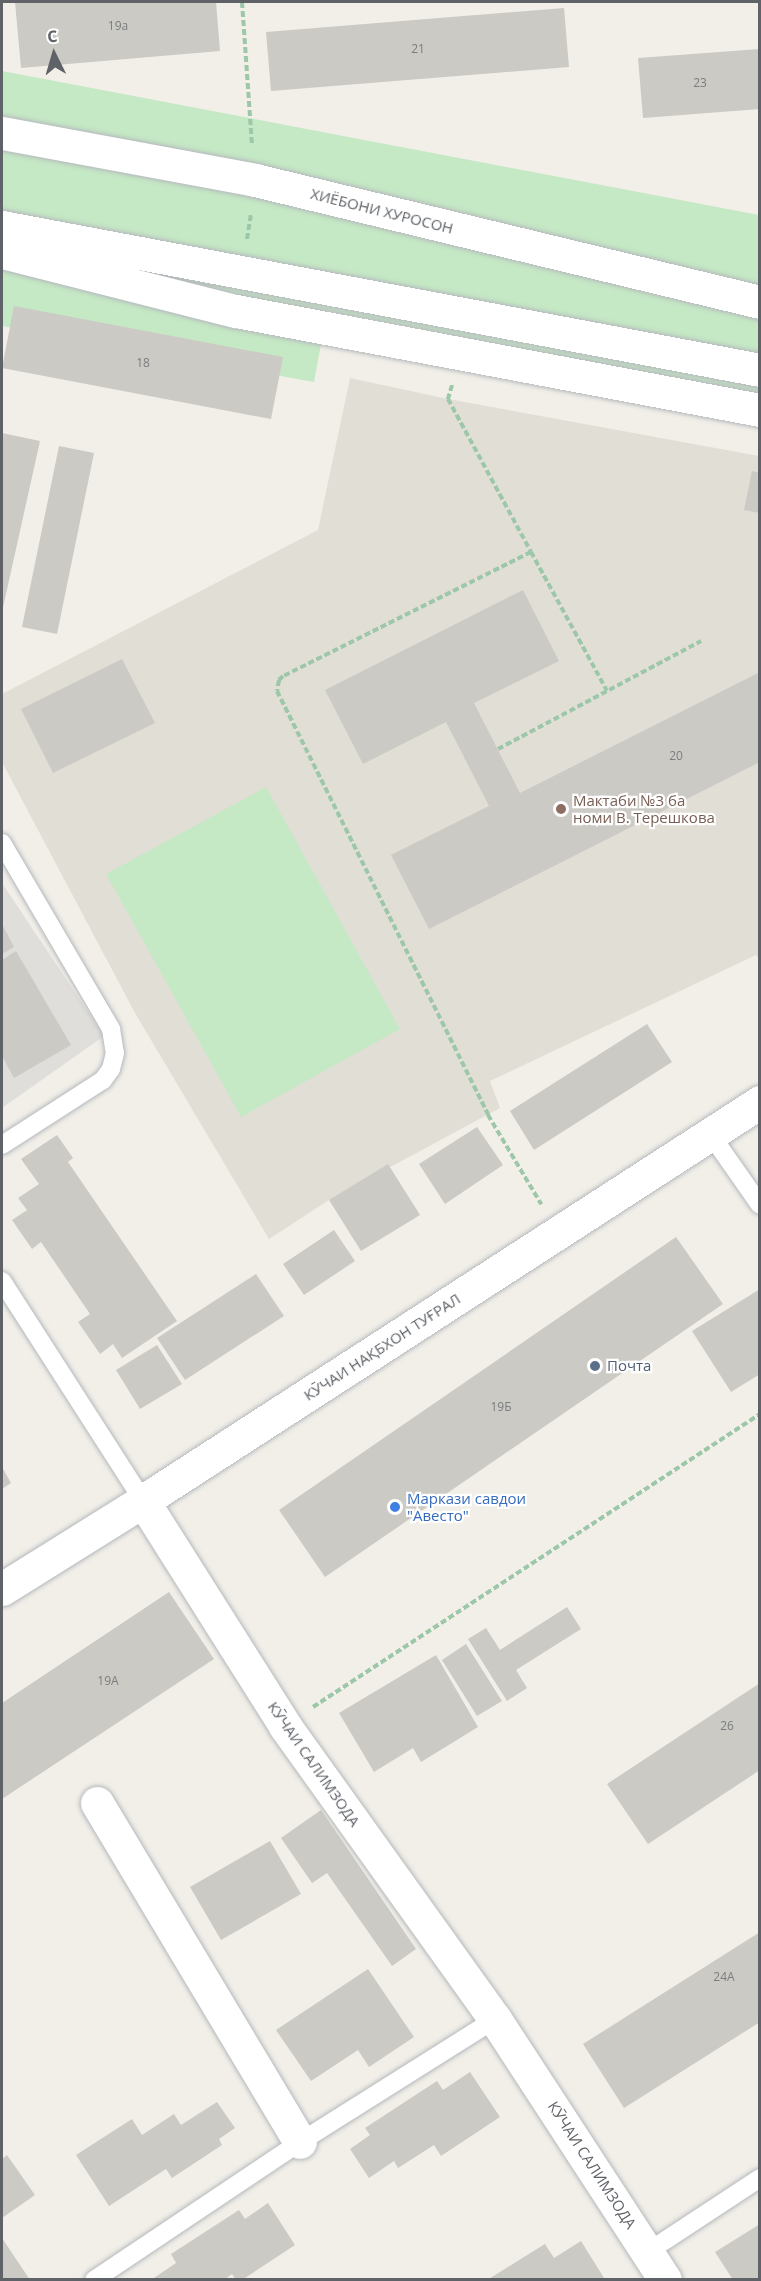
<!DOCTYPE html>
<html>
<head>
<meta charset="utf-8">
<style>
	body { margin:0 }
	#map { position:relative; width:761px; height:2281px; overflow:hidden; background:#f1efe8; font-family:"Open Sans",sans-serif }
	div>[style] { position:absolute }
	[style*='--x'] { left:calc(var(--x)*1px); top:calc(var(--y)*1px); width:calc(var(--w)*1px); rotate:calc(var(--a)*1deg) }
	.industrial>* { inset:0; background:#e0deda }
	.education>* { inset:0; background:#e1ded6 }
	.green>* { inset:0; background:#c5e8c5 }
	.building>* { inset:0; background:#cccac5 }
	.path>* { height:4px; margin-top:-2px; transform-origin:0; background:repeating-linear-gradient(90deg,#9cc7a9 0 6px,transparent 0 9px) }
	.roads { filter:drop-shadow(0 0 2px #b5b8bc) drop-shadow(0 0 2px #b5b8bc) }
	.lane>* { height:18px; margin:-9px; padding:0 9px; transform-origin:9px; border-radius:9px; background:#fff }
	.street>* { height:33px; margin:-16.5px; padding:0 16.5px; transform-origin:16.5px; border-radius:16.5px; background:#fff }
	.secondary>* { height:33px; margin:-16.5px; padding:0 16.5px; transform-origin:16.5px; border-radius:16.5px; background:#fff }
	.dots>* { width:16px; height:16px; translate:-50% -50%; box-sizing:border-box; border:3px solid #fff; border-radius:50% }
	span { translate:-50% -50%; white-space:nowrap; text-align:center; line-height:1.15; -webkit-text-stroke:4.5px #fff; paint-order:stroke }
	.number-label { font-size:12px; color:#7a7d7f }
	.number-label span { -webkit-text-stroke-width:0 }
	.street-label { font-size:15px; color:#5f6368 }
	.education-label { font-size:15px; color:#785e54 }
	.left { translate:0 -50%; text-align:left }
	.service-label { font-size:15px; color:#4e5e75 }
	.shop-label { font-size:15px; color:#366cbe }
	.frame { position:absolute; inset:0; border:3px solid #5f6368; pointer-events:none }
	.north { position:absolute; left:24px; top:24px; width:60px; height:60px; -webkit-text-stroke:4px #fff; paint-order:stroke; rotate:355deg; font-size:16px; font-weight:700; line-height:24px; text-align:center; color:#5f6368 }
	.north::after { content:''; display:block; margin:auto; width:21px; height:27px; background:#5f6368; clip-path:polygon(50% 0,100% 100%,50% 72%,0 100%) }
</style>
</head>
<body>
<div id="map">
	<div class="industrial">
		<div style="clip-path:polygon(2px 883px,104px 1036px,2px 1108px)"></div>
	</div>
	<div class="education">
		<div style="clip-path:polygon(350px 378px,448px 399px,759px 456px,759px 959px,756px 955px,490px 1081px,500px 1108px,329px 1200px,269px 1239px,135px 1013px,2px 762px,2px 694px,318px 530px)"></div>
	</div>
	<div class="green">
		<div style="clip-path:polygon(2px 71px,759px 215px,759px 395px,327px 311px,314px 382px,2px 326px)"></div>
		<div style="clip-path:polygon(266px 787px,400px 1029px,241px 1117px,106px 874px)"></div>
	</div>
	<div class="building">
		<div style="clip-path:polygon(15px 2px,216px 2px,220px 51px,21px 68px)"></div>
		<div style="clip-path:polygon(564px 8px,569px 67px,271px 91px,266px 32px)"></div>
		<div style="clip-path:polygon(760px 49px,760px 109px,643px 118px,638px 58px)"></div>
		<div style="clip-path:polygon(14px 306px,283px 357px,271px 419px,2px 368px)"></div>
		<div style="clip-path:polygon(2px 433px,40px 441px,2px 612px)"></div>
		<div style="clip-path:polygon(59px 446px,94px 453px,57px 634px,22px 627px)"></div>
		<div style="clip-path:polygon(752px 471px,760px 473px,760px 513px,744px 510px)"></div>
		<div style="clip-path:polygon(523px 590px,559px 661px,474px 703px,520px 793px,760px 672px,760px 762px,429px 929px,391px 855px,489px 806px,446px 722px,363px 764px,325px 690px)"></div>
		<div style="clip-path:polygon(122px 659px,155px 723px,53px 773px,21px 709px)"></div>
		<div style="clip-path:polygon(2px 924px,14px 947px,2px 954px)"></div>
		<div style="clip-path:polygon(16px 951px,71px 1045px,14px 1078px,2px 1056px,2px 960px)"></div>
		<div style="clip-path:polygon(647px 1024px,672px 1062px,534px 1150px,510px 1111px)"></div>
		<div style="clip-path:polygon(477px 1127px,503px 1165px,445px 1204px,419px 1164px)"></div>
		<div style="clip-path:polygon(57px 1135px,73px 1158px,68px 1162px,177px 1321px,122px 1358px,113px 1344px,100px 1354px,78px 1322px,90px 1314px,41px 1242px,32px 1249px,12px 1220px,27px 1210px,18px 1198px,39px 1184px,21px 1159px)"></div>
		<div style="clip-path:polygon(388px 1164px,420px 1215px,361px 1251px,329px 1200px)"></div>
		<div style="clip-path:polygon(334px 1230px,355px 1261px,304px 1295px,283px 1264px)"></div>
		<div style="clip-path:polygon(676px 1237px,723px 1304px,325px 1577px,279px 1510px)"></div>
		<div style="clip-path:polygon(256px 1274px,284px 1316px,185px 1380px,157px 1338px)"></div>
		<div style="clip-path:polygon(760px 1289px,760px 1374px,731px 1392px,692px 1331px)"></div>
		<div style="clip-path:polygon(157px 1345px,182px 1384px,140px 1409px,116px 1370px)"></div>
		<div style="clip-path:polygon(2px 1467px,11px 1483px,2px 1489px)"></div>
		<div style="clip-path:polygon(169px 1592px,214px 1659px,2px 1799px,2px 1703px)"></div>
		<div style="clip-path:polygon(567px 1607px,581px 1629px,516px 1670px,527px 1688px,507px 1701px,468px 1639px,486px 1628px,500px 1650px)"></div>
		<div style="clip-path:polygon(466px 1644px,502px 1701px,477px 1716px,442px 1660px)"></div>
		<div style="clip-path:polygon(436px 1655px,478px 1727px,421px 1762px,413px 1748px,374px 1772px,339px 1713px)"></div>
		<div style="clip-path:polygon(760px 1683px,760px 1770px,648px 1844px,607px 1784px)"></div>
		<div style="clip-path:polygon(321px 1810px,416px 1949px,392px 1966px,327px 1873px,312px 1883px,281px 1838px)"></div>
		<div style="clip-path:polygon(270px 1841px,301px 1894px,221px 1940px,190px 1887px)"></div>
		<div style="clip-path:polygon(760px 1932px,760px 2022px,624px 2108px,583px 2044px)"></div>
		<div style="clip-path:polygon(368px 1969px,414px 2037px,369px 2067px,358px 2050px,311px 2081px,276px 2030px)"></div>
		<div style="clip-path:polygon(470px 2072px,500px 2117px,441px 2156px,434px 2145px,398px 2168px,394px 2161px,369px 2178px,350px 2149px,370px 2135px,365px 2128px,437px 2081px,443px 2090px)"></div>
		<div style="clip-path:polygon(217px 2102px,235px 2128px,219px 2139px,222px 2145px,172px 2178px,166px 2169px,109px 2206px,76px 2155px,132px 2119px,142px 2135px,174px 2114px,181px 2125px)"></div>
		<div style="clip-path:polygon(7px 2155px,35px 2195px,2px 2218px,2px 2159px)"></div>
		<div style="clip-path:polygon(268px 2203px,295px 2245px,242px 2280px,236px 2280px,232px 2274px,224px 2280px,151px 2280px,176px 2263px,171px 2254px,239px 2210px,245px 2219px)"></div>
		<div style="clip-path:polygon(760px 2224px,760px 2280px,733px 2280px,715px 2252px)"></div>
		<div style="clip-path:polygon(2px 2238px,30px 2280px,2px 2280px)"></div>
		<div style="clip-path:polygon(581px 2241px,604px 2278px,601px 2280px,487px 2280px,545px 2244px,554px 2258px)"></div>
	</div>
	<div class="path">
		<div style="--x:242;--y:2;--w:142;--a:86"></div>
		<div style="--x:247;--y:239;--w:25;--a:-81"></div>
		<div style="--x:452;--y:385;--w:15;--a:106"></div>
		<div style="--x:448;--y:399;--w:174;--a:61.5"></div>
		<div style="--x:531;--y:552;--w:277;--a:153.4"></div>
		<div style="--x:283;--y:676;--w:6;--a:135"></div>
		<div style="--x:279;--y:680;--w:11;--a:100"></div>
		<div style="--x:277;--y:691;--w:474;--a:63.5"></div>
		<div style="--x:488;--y:1115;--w:104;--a:59.2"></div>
		<div style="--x:531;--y:552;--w:158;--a:61.3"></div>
		<div style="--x:498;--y:749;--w:230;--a:-28"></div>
		<div style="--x:313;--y:1707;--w:534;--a:-33.24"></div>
	</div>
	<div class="roads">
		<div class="lane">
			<div style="--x:2;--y:843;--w:216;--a:59.6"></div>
			<div style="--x:111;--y:1029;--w:24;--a:81"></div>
			<div style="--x:115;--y:1053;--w:16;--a:104"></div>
			<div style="--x:111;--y:1069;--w:14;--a:126"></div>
			<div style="--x:103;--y:1080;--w:120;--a:147.2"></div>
			<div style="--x:711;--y:1135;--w:85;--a:55"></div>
			<div style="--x:2;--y:1281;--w:261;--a:57.3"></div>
			<div style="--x:649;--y:2251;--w:133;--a:-33.3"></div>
			<div style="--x:94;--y:2280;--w:248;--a:-33.8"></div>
			<div style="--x:300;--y:2142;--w:231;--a:-32.2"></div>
		</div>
		<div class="street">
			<div style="--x:2;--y:227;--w:771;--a:10.68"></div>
			<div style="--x:143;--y:1501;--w:266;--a:57.7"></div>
			<div style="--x:285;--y:1726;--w:360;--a:54.4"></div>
			<div style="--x:495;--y:2019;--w:311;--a:56.9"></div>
			<div style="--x:2;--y:1589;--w:166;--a:-32"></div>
			<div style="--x:143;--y:1501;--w:735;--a:-32.89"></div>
			<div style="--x:97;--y:1803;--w:395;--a:59.1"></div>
		</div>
		<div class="secondary">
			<div style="--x:2;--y:133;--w:257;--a:10.5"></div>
			<div style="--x:255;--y:180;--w:520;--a:13.58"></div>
			<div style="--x:2;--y:252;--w:241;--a:14.2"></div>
			<div style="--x:236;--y:311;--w:533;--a:10.7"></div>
		</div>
	</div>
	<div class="dots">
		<div style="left:561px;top:809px;background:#8d6e63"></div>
		<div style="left:595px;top:1366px;background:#5c6f8a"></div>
		<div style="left:395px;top:1507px;background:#3f7fe0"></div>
	</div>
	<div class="number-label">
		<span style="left:118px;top:26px">19а</span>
		<span style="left:418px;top:49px">21</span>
		<span style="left:700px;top:83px">23</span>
		<span style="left:143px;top:363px">18</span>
		<span style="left:676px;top:756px">20</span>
		<span style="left:501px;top:1407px">19Б</span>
		<span style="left:108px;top:1681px">19А</span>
		<span style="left:727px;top:1726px">26</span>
		<span style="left:724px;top:1977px">24А</span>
	</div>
	<div class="street-label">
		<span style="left:382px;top:211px;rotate:14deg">ХИЁБОНИ ХУРОСОН</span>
		<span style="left:382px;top:1347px;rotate:-33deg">КӮЧАИ НАҚБХОН ТУҒРАЛ</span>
		<span style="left:314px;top:1764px;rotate:55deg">КӮЧАИ САЛИМЗОДА</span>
		<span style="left:592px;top:2165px;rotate:57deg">КӮЧАИ САЛИМЗОДА</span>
	</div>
	<div class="education-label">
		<span class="left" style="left:573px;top:809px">Мактаби №3 ба<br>номи В. Терешкова</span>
	</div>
	<div class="service-label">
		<span class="left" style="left:607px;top:1366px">Почта</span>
	</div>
	<div class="shop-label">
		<span class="left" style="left:407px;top:1507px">Маркази савдои<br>"Авесто"</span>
	</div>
	<div class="frame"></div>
	<div class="north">С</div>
</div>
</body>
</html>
